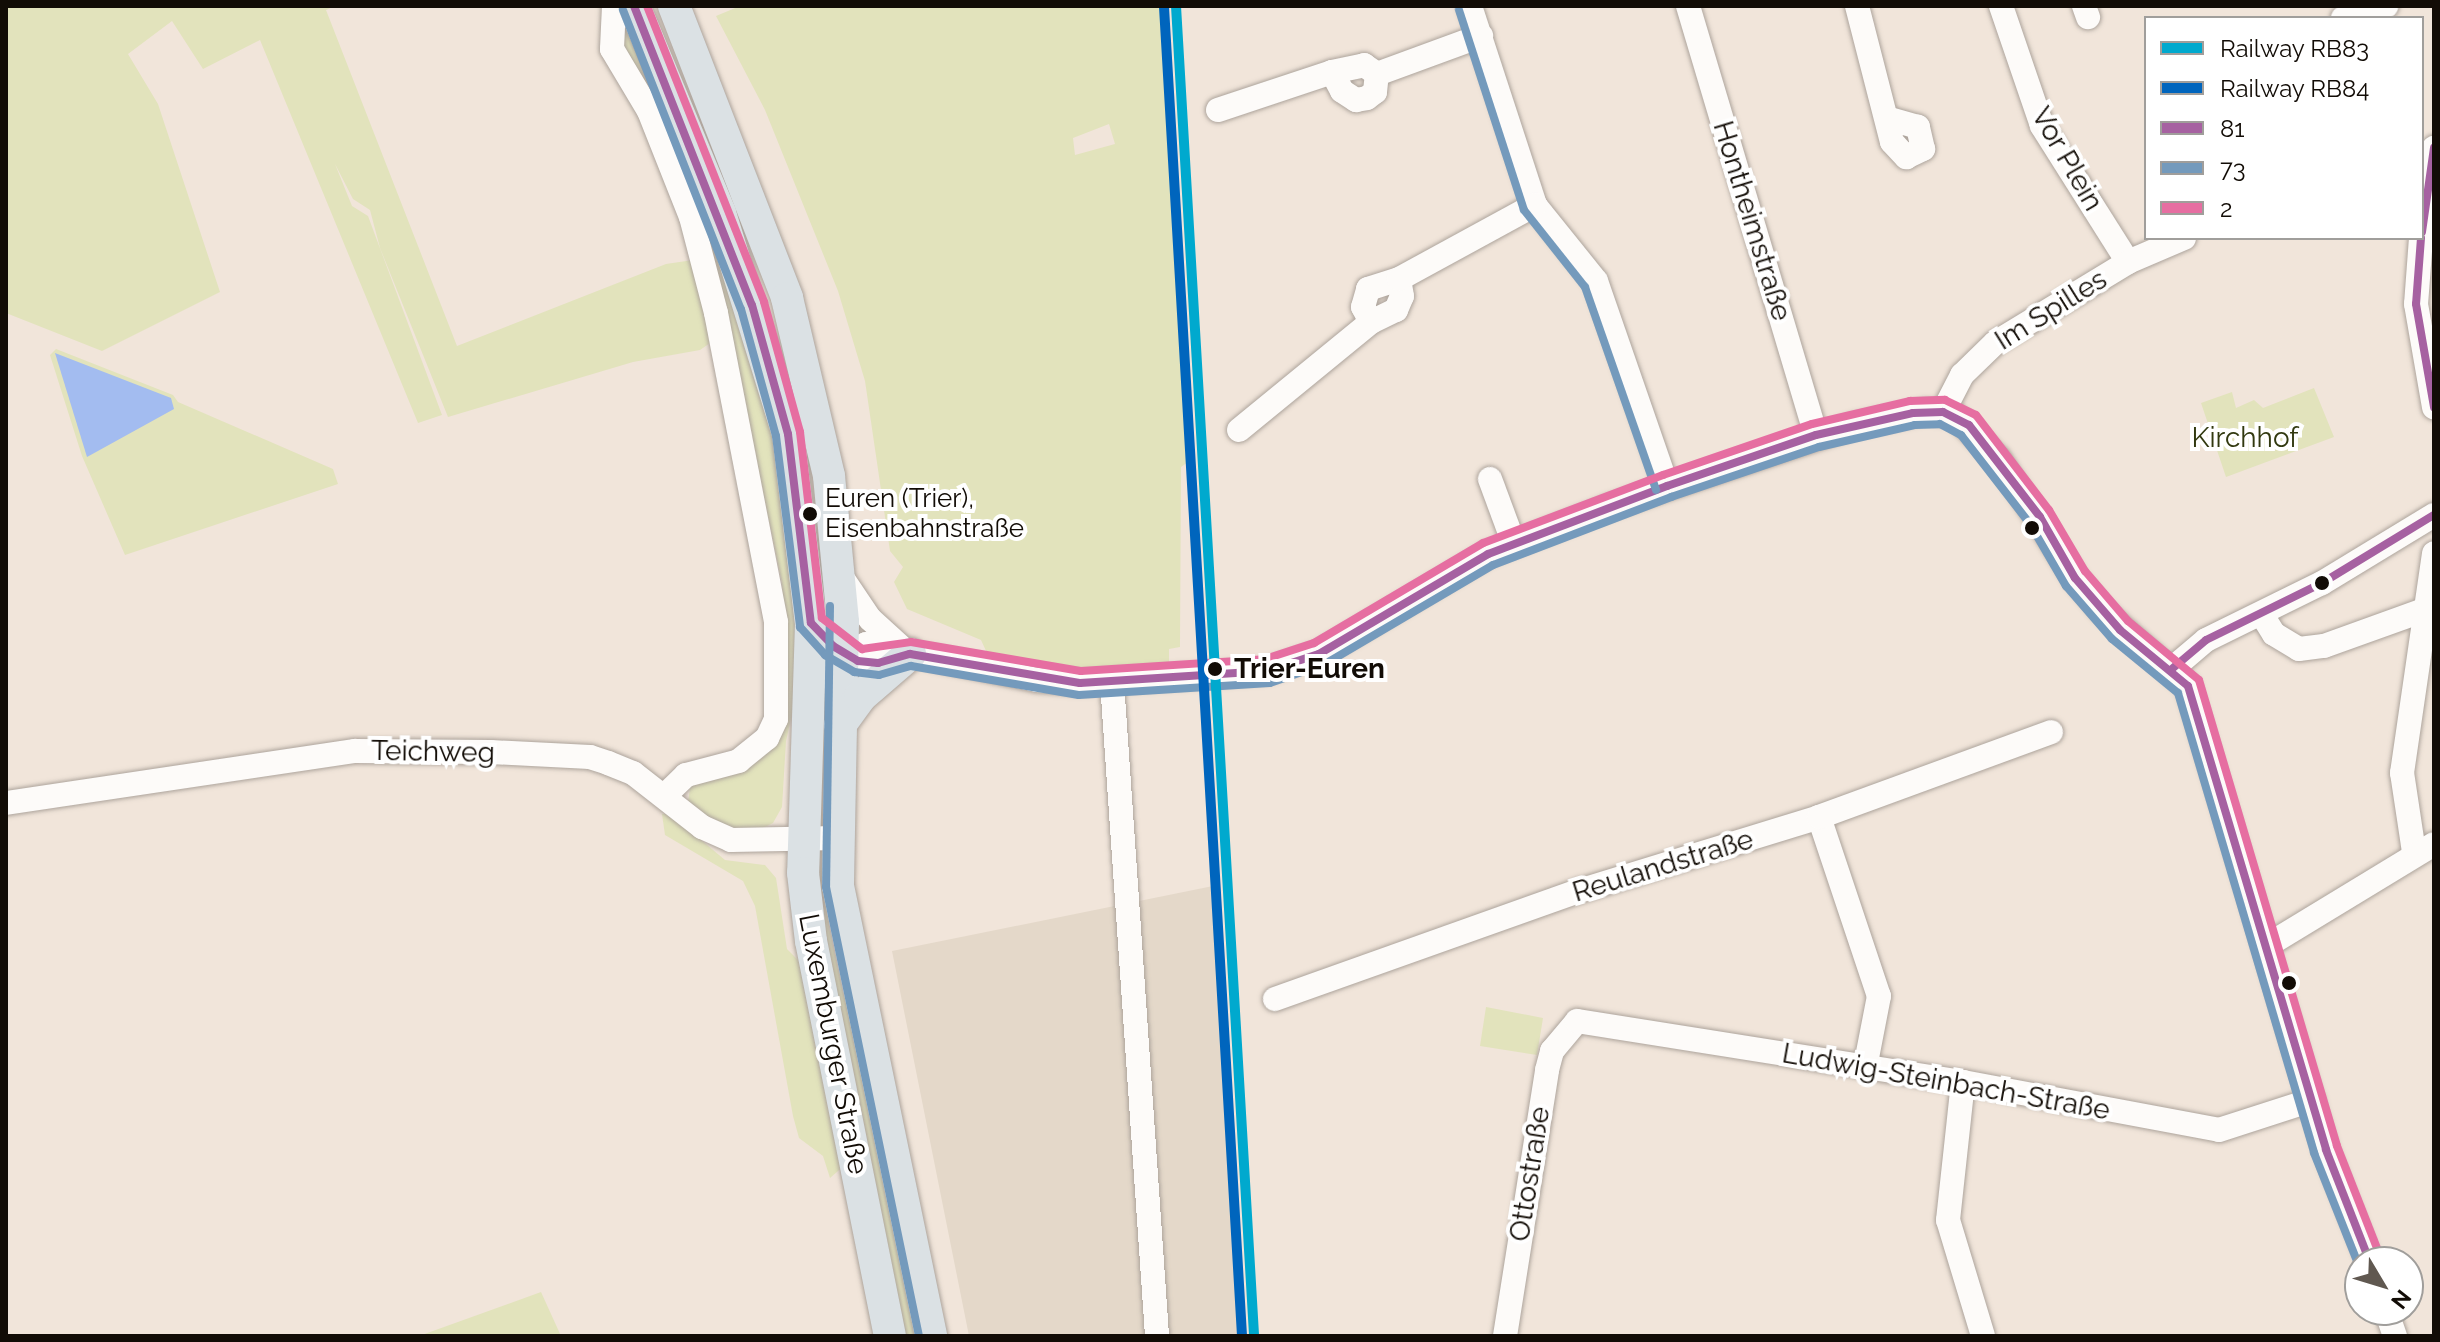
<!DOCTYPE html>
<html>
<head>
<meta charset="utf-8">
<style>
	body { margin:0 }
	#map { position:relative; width:2440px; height:1342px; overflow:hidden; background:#f1e5da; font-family:Raleway,sans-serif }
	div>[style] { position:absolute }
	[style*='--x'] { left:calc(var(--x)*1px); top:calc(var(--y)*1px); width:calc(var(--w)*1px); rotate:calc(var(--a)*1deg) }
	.commercial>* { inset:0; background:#e4d8c9 }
	.green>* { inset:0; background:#e2e3bc }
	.water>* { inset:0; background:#a3bcf0 }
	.roads { filter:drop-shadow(0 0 2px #ada49c) drop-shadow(0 0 2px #ada49c) }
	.minor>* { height:24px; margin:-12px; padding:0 12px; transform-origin:12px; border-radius:12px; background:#fdfbf9 }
	.major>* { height:32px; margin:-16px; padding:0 16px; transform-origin:16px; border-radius:16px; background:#dbe1e4 }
	.bus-1>* { height:8px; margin:-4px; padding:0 4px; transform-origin:4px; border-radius:4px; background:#a661a1 }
	.bus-2>* { height:8px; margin:-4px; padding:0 4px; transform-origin:4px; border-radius:4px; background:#749abc }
	.bus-3>* { height:8px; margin:-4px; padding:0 4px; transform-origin:4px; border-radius:4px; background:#e66ea1 }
	.rail-1>* { height:10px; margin:-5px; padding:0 5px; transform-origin:5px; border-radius:5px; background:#00a9ce }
	.rail-2>* { height:10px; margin:-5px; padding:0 5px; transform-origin:5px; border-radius:5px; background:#0065bd }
	.dots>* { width:22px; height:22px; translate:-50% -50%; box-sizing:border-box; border:4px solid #fff; border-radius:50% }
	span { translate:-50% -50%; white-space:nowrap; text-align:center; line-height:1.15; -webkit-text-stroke:8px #fff; paint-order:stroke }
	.bus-label { font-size:26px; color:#120c06 }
	.left { translate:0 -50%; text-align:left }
	.street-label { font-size:28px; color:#120c06 }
	.park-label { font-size:28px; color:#323910 }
	.stop-label { font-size:28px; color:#120c06; font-weight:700 }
	.frame { position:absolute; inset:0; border:8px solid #120c06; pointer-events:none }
	.legend { position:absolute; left:2144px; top:16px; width:280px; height:224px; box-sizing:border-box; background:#fff; border:2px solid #a09e9b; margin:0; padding:10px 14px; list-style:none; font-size:24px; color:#120c06 }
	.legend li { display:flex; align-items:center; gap:16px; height:40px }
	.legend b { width:40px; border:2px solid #a09e9b }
	.north { position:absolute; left:2344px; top:1246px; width:80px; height:80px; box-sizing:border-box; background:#fff; border:2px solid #a09e9b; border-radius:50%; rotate:128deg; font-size:22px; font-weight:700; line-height:32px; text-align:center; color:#120c06 }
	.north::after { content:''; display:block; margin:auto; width:28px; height:36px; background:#605850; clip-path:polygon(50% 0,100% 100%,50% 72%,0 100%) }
</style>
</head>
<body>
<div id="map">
	<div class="commercial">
		<div style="clip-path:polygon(1213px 886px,1240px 1336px,969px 1336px,892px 951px)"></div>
	</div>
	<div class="green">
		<div style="clip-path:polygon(6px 6px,335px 6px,326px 10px,457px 346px,666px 264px,693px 260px,713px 341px,700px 350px,633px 362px,448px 417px,380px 248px,370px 210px,353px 199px,335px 164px,352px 206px,368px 216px,442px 415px,418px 423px,260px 40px,203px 69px,172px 21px,128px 54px,158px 104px,220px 292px,102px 351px,6px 313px)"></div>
		<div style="clip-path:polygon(evenodd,740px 6px,1162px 6px,1191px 460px,1181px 467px,1180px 647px,1169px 649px,1169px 662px,1059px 673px,987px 653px,981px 640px,907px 609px,894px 582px,903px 567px,890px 551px,865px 381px,838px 291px,765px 110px,716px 16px,740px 6px,1109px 124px,1115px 144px,1075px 155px,1073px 138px,1109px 124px)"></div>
		<div style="clip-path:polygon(631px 26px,754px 337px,796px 562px,797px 691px,786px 741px,782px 807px,773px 823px,757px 831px,716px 827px,688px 803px,690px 788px,700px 779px,779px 733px,788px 698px,782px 583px,732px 344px,623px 54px,625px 30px)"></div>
		<div style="clip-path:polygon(56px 349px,173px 395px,178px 402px,333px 469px,338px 484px,125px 555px,82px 456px,50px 355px)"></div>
		<div style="clip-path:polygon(2314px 388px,2334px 437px,2226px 477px,2201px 403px,2232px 392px,2236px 408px,2254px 400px,2263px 408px)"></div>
		<div style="clip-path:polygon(662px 814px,670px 814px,725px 860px,765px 865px,776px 878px,787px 949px,799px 961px,815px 1002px,846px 1164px,830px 1178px,823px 1156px,799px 1138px,793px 1116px,755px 906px,743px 881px,665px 835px)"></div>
		<div style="clip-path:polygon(815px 853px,824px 875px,829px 929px,843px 993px,858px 1033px,919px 1336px,901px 1336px,829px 980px)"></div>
		<div style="clip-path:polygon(1486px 1007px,1543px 1018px,1537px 1055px,1480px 1046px)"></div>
		<div style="clip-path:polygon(541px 1292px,561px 1336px,419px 1336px)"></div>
	</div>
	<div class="water">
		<div style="clip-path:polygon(55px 353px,171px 398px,174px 409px,87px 457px)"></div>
	</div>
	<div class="roads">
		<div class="minor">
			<div style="--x:614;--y:6;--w:43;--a:92.7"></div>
			<div style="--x:612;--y:49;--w:72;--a:59.2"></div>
			<div style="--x:649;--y:111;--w:114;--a:68.4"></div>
			<div style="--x:691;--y:217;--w:99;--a:75.4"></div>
			<div style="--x:716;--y:313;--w:315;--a:79"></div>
			<div style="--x:776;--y:622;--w:97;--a:90"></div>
			<div style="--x:776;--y:719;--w:21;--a:115"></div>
			<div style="--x:767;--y:738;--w:36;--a:141"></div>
			<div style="--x:739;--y:761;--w:55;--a:165.2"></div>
			<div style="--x:686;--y:775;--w:30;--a:136"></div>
			<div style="--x:1470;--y:6;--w:209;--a:71.9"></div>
			<div style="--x:1535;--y:205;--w:97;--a:51.2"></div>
			<div style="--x:1596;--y:281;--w:217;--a:70.9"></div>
			<div style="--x:1688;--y:6;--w:448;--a:73.4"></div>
			<div style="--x:1857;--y:6;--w:140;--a:75.6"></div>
			<div style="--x:1892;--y:142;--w:21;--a:47"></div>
			<div style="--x:1906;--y:157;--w:19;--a:-25"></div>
			<div style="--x:1923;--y:149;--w:23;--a:-103"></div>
			<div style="--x:1918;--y:127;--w:32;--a:-164"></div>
			<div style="--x:2001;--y:6;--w:127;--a:71.1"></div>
			<div style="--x:2042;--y:126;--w:161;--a:57.7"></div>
			<div style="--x:2084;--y:6;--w:12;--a:70"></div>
			<div style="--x:2343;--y:18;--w:45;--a:-15.6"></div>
			<div style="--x:1332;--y:72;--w:33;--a:-12"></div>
			<div style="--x:1364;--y:65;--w:16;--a:35"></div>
			<div style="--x:1218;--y:110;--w:120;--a:-18.4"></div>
			<div style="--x:1332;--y:72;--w:21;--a:62"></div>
			<div style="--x:1342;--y:91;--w:17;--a:33"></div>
			<div style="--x:1356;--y:100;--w:11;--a:-10"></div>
			<div style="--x:1367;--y:98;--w:10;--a:-37"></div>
			<div style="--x:1375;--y:92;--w:18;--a:-84"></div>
			<div style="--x:1377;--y:74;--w:111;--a:-20.1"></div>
			<div style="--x:2422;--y:232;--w:85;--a:-81.9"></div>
			<div style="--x:2421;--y:238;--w:66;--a:94.3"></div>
			<div style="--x:2416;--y:304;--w:105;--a:80.1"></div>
			<div style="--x:1371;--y:322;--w:17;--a:-118"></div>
			<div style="--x:1363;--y:307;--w:19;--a:-74"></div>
			<div style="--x:1368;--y:289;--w:33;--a:-18"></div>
			<div style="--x:1943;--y:412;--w:42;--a:-62.8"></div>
			<div style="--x:1962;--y:375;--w:46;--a:-44.1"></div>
			<div style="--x:1995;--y:343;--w:156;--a:-31.3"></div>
			<div style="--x:2128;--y:262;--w:61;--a:-23.2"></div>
			<div style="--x:1239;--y:430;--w:171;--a:-39.3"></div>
			<div style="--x:1371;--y:322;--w:28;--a:-26"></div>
			<div style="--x:1396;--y:310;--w:15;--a:-67"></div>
			<div style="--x:1402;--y:296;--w:17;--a:-100"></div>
			<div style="--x:1399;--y:279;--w:155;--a:-28.6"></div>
			<div style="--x:1490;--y:479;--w:69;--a:69.7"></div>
			<div style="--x:841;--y:576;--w:52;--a:56"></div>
			<div style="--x:870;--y:619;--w:43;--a:42.2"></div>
			<div style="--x:2262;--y:615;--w:22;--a:58"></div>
			<div style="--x:2274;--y:634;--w:29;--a:31"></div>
			<div style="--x:2299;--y:649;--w:25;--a:-7"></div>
			<div style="--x:2324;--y:646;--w:106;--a:-19.8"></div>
			<div style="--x:834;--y:647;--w:34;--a:26"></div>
			<div style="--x:865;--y:662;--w:40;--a:-10"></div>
			<div style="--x:831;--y:662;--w:39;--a:-27"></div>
			<div style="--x:866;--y:644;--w:175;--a:11.9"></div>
			<div style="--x:1037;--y:680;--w:43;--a:4"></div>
			<div style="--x:1080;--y:683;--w:187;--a:-3.7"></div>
			<div style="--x:1267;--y:671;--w:55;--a:-18.1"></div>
			<div style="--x:1319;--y:654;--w:196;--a:-30.6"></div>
			<div style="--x:1488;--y:554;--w:128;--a:-21.1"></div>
			<div style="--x:1607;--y:508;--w:263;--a:-18.4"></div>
			<div style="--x:1857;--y:425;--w:71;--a:-11.3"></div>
			<div style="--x:1927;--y:411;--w:27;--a:8"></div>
			<div style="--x:1954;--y:415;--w:63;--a:44.4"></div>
			<div style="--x:1999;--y:459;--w:141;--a:57.4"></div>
			<div style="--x:2075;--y:578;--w:40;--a:50"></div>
			<div style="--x:2101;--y:609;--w:116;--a:41.5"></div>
			<div style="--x:2188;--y:686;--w:484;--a:73.4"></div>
			<div style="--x:2326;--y:1150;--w:120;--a:68.6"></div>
			<div style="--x:2173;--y:668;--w:43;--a:-40.3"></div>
			<div style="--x:2206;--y:640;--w:129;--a:-26.2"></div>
			<div style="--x:2322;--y:583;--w:131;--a:-31.3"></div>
			<div style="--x:1112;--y:682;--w:656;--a:86.06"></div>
			<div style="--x:6;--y:803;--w:353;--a:-8.5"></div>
			<div style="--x:355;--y:751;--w:136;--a:0.4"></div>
			<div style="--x:491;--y:752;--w:99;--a:2.9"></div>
			<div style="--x:590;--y:757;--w:19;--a:18"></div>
			<div style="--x:608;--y:763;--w:27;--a:22"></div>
			<div style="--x:633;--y:773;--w:88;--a:38"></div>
			<div style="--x:702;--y:827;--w:32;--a:24"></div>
			<div style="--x:731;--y:840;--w:107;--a:-1.1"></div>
			<div style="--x:1819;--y:817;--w:189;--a:71.5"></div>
			<div style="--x:1879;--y:996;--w:73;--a:101"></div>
			<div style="--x:2414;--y:852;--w:80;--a:-98.6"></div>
			<div style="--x:2402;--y:773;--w:222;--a:-81.7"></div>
			<div style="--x:2268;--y:945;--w:194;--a:-31.3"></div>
			<div style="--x:1275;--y:999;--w:323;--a:-19.6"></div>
			<div style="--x:1579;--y:891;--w:251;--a:-17.1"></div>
			<div style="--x:1819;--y:817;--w:247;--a:-20.1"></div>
			<div style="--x:1963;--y:1082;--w:139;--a:96.2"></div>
			<div style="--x:1948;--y:1220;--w:121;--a:73.2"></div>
			<div style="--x:2386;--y:1310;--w:28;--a:71"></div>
			<div style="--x:1505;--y:1336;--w:269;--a:-81"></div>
			<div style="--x:1547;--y:1070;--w:20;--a:-75"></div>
			<div style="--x:1552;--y:1051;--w:39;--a:-50"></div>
			<div style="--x:1577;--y:1021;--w:391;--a:9"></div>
			<div style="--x:1963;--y:1082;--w:260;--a:10.6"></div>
			<div style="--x:2219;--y:1130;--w:98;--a:-17.9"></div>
		</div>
		<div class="major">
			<div style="--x:634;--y:6;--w:224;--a:67.4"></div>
			<div style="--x:720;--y:213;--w:231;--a:72.9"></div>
			<div style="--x:788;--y:434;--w:190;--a:83.1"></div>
			<div style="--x:811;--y:623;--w:250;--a:91.8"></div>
			<div style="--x:803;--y:873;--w:68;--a:83.3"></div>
			<div style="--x:811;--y:941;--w:403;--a:78.7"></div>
			<div style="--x:674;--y:6;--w:313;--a:68.8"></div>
			<div style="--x:787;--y:298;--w:183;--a:76.7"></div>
			<div style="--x:829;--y:476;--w:147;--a:84.5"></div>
			<div style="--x:843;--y:622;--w:264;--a:91.1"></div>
			<div style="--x:838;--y:886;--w:460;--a:78.3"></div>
			<div style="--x:840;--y:725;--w:34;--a:-54"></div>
			<div style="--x:860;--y:697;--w:66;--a:-40.7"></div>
		</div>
	</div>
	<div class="bus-1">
		<div style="--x:634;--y:6;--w:321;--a:68.5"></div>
		<div style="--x:752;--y:305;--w:134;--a:74.4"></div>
		<div style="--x:788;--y:434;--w:190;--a:83.1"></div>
		<div style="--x:811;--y:623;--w:32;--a:46"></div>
		<div style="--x:833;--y:646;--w:29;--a:31"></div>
		<div style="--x:858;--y:661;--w:20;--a:6"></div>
		<div style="--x:878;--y:663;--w:33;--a:-16"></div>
		<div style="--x:910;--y:654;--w:172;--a:9.7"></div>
		<div style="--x:1080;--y:683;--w:187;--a:-3.7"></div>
		<div style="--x:1267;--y:671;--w:55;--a:-18.1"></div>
		<div style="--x:1319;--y:654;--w:196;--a:-30.6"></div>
		<div style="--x:1488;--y:554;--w:191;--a:-20.8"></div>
		<div style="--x:1667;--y:486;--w:157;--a:-18.9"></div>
		<div style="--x:1816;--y:435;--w:99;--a:-12.8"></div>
		<div style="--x:1913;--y:413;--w:30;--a:-2"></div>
		<div style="--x:1943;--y:412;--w:29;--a:27"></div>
		<div style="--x:1969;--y:425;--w:116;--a:52.3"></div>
		<div style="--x:2040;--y:517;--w:70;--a:60.2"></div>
		<div style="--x:2075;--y:578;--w:69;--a:49.1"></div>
		<div style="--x:2120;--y:630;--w:88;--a:39.5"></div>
		<div style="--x:2188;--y:686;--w:484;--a:73.4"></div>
		<div style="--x:2326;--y:1150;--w:120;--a:68.6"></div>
		<div style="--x:2422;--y:232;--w:85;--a:-81.9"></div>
		<div style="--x:2421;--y:238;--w:66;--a:94.3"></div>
		<div style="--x:2416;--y:304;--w:105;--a:80.1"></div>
		<div style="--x:2173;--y:668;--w:43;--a:-40.3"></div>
		<div style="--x:2206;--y:640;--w:129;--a:-26.2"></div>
		<div style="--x:2322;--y:583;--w:131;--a:-31.3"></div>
	</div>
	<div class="bus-2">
		<div style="--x:623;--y:10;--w:321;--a:68.5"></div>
		<div style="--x:741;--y:309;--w:132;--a:74.6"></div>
		<div style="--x:776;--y:436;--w:193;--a:82.8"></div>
		<div style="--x:800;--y:627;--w:38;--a:48"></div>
		<div style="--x:825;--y:655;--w:34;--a:30"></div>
		<div style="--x:854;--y:672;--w:25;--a:7"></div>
		<div style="--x:879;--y:675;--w:33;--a:-16"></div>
		<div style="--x:911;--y:666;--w:170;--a:9.8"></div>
		<div style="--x:1079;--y:695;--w:191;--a:-3.6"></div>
		<div style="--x:1270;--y:683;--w:58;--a:-19.1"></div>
		<div style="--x:1325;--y:664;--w:195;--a:-30.5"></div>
		<div style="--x:1493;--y:565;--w:191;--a:-20.9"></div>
		<div style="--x:1671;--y:497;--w:156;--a:-18.7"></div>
		<div style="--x:1819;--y:447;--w:98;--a:-12.9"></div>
		<div style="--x:1915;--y:425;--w:25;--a:-2"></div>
		<div style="--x:1940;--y:424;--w:24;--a:28"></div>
		<div style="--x:1961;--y:435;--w:113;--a:52.2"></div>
		<div style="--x:2030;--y:524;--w:72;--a:59.9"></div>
		<div style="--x:2066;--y:586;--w:70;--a:49"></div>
		<div style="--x:2112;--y:639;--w:85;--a:39.3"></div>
		<div style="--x:2178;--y:693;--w:480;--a:73.5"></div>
		<div style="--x:2314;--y:1153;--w:122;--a:68.3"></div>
		<div style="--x:1459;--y:10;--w:210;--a:72"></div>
		<div style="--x:1524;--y:210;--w:98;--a:51.6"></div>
		<div style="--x:1585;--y:287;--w:215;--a:70.7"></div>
		<div style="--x:830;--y:606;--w:281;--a:90.8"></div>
		<div style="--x:826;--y:887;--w:459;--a:78.3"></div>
	</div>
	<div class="bus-3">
		<div style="--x:647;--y:6;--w:318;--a:68.4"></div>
		<div style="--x:764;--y:302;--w:135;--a:74.5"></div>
		<div style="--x:800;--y:432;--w:187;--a:83.3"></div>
		<div style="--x:822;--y:618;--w:51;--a:37.8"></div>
		<div style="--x:862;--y:649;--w:49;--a:-8.1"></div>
		<div style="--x:911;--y:642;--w:172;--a:9.7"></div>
		<div style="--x:1081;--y:671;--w:184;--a:-3.7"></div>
		<div style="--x:1265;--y:659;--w:52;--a:-18.1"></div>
		<div style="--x:1314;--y:643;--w:196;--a:-30.6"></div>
		<div style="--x:1483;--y:543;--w:192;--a:-20.7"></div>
		<div style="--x:1663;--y:475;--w:157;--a:-18.9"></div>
		<div style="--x:1812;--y:424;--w:101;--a:-13.2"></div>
		<div style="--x:1910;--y:401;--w:35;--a:-2"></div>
		<div style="--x:1945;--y:400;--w:34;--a:26"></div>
		<div style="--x:1976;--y:415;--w:120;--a:52.5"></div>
		<div style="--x:2049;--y:510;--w:71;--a:59.5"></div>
		<div style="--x:2085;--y:571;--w:66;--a:49.3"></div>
		<div style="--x:2128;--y:621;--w:92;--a:39.7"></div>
		<div style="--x:2199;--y:680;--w:486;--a:73.5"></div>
		<div style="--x:2337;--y:1146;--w:120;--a:68.6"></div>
	</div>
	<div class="rail-1">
		<div style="--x:1176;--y:6;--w:1332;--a:86.64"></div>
	</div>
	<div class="rail-2">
		<div style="--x:1164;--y:7;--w:1331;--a:86.64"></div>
	</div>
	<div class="dots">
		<div style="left:810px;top:514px;background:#120c06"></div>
		<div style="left:2032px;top:528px;background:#120c06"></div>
		<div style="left:2322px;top:583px;background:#120c06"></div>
		<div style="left:1215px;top:669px;background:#120c06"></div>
		<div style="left:2289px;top:983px;background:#120c06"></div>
	</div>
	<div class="bus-label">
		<span class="left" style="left:825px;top:514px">Euren (Trier),<br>Eisenbahnstraße</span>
	</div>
	<div class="street-label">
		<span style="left:2067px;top:159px;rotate:60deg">Vor Plein</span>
		<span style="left:1752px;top:221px;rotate:73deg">Hontheimstraße</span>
		<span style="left:2051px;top:310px;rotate:-32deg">Im Spilles</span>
		<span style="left:433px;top:752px;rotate:1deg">Teichweg</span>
		<span style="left:1663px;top:866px;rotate:-17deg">Reulandstraße</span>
		<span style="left:833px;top:1044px;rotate:79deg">Luxemburger Straße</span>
		<span style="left:1946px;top:1082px;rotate:10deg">Ludwig-Steinbach-Straße</span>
		<span style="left:1530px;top:1174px;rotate:-81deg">Ottostraße</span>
	</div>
	<div class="park-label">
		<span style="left:2245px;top:438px">Kirchhof</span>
	</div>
	<div class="stop-label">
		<span class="left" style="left:1234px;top:669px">Trier-Euren</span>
	</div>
	<div class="frame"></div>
	<ul class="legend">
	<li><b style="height:10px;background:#00a9ce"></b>Railway RB83</li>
	<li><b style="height:10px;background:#0065bd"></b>Railway RB84</li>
	<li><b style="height:10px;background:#a661a1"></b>81</li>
	<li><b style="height:10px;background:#749abc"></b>73</li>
	<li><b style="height:10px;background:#e66ea1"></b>2</li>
	</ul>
	<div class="north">N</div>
</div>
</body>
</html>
